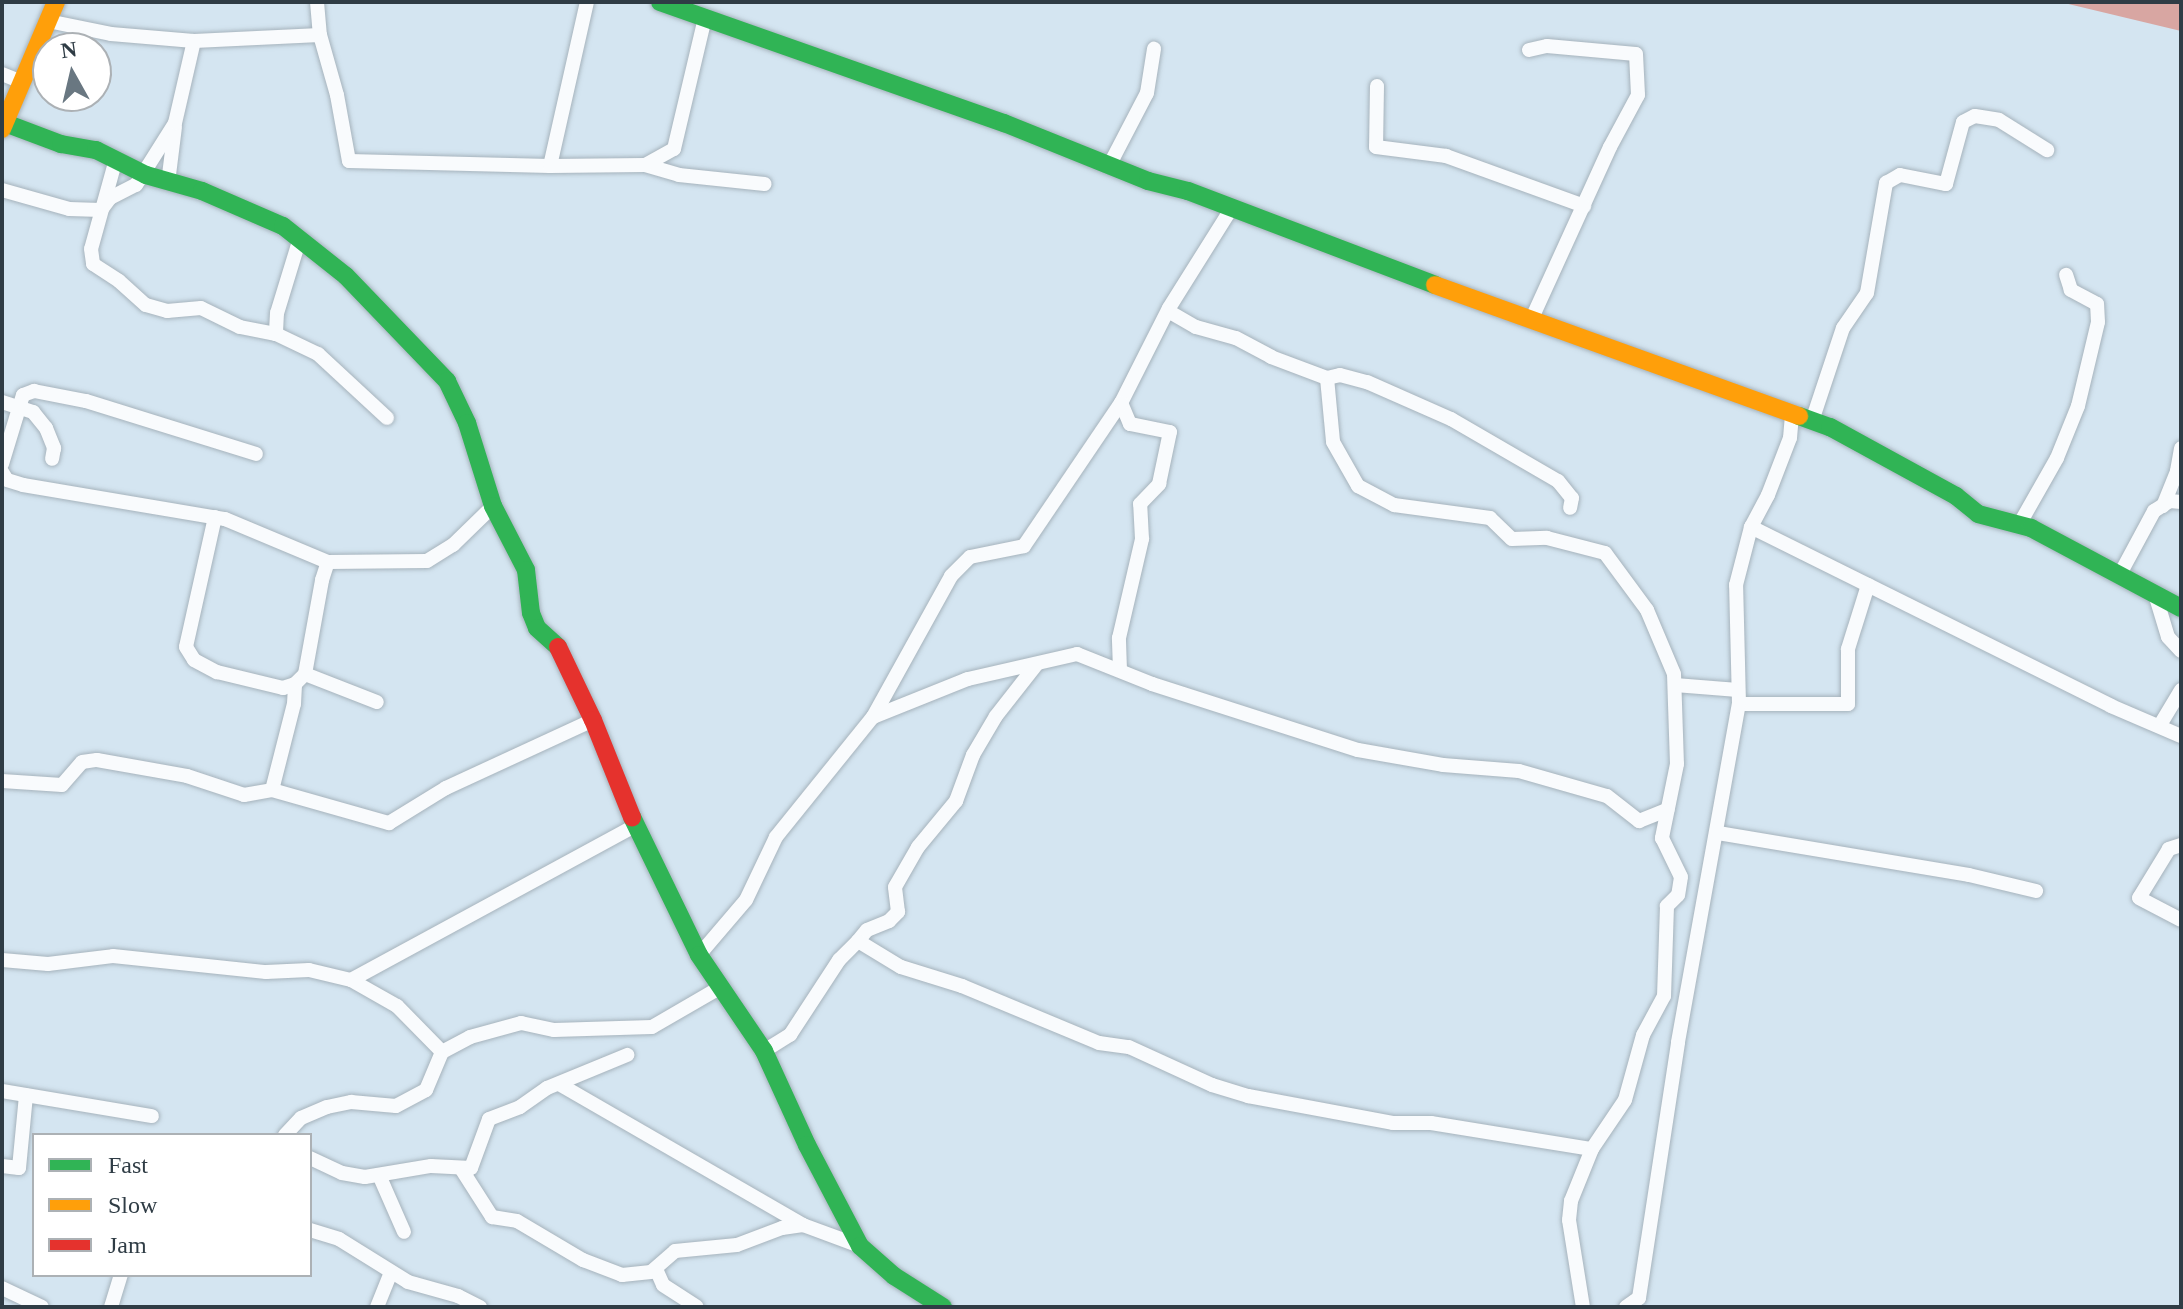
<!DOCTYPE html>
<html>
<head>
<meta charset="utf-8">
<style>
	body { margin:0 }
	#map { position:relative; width:2183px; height:1309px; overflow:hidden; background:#d4e5f1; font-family:"Times New Roman",serif }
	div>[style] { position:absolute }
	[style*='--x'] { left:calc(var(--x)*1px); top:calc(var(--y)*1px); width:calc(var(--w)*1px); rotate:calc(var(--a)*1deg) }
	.water>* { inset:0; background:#d8a6a2 }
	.roads { filter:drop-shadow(0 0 2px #a6b3bc) drop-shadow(0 0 2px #a6b3bc) }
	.street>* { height:14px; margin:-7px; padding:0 7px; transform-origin:7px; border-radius:7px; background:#f9fbfd }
	.fast>* { height:18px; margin:-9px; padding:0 9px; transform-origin:9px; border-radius:9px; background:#30b455 }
	.slow>* { height:18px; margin:-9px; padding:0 9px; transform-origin:9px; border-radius:9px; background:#ff9f0a }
	.jam>* { height:18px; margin:-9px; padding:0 9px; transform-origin:9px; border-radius:9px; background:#e5322d }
	span { translate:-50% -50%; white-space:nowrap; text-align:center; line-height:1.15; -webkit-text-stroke:8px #fff; paint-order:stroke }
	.frame { position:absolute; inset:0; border:4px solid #2f3c45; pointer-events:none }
	.legend { position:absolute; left:32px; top:1133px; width:280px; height:144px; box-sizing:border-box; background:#fff; border:2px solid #acb1b5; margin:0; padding:10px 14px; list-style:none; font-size:24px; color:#2f3c45 }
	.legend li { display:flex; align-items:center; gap:16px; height:40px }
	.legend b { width:40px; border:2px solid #acb1b5 }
	.north { position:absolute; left:32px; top:32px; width:80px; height:80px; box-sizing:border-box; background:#fff; border:2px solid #acb1b5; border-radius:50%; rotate:352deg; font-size:22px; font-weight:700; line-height:32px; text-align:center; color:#2f3c45 }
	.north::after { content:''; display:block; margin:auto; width:28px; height:36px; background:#697781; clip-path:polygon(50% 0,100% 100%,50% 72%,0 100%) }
</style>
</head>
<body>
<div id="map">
	<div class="water">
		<div style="clip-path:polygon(2060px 2px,2181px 2px,2181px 31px)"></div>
	</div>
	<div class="roads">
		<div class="street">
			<div style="--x:317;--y:2;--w:33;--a:85"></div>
			<div style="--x:320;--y:35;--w:62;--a:74.2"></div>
			<div style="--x:337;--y:95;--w:67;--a:79.7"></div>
			<div style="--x:349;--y:161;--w:201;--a:1.4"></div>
			<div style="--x:550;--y:166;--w:168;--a:-77.3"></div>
			<div style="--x:48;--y:21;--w:64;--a:11.7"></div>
			<div style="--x:111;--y:34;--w:83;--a:4.8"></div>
			<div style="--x:194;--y:41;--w:126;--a:-2.7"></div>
			<div style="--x:1529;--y:50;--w:18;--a:-13"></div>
			<div style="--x:1547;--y:46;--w:89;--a:5.1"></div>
			<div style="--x:1636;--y:54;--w:41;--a:87.2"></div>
			<div style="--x:1638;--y:95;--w:59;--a:118.3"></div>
			<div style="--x:1610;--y:147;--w:190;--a:114.5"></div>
			<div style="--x:2;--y:74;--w:22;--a:22"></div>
			<div style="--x:1377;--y:86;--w:61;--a:90.9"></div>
			<div style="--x:1376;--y:147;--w:71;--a:7.3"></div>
			<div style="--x:1446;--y:156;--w:147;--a:19.9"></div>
			<div style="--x:116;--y:159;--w:93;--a:105.5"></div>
			<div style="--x:91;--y:249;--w:15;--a:82"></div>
			<div style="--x:93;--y:264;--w:31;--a:33"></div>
			<div style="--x:119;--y:281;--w:36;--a:42"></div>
			<div style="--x:146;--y:305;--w:22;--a:16"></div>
			<div style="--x:167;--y:311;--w:34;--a:-5"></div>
			<div style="--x:201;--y:308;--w:43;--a:26"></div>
			<div style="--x:240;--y:327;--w:37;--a:11"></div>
			<div style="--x:645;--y:165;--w:35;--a:16"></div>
			<div style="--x:679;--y:175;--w:86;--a:6"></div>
			<div style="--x:550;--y:166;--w:95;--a:-0.6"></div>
			<div style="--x:645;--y:165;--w:33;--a:-29"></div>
			<div style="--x:674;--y:149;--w:135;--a:-76.7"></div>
			<div style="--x:1109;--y:166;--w:82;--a:-62.5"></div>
			<div style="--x:1147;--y:93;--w:45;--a:-81"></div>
			<div style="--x:168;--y:183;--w:56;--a:-82.9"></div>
			<div style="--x:2;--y:190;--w:70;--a:15.8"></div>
			<div style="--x:69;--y:209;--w:32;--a:2"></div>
			<div style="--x:101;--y:210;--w:15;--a:-53"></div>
			<div style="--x:110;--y:198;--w:29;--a:-27"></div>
			<div style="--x:136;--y:185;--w:73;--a:-57.8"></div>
			<div style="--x:175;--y:123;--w:84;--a:-77"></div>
			<div style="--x:300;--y:238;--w:78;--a:107"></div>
			<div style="--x:277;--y:313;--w:21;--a:93"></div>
			<div style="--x:276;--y:334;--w:47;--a:25.5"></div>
			<div style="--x:318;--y:354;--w:94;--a:42.8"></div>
			<div style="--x:1168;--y:311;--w:32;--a:30"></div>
			<div style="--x:1196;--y:327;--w:41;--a:15.4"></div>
			<div style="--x:1236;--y:338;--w:40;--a:28"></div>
			<div style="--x:1271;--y:357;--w:60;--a:20.6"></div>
			<div style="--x:1327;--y:378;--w:13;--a:-13"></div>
			<div style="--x:1340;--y:375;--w:28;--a:15"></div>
			<div style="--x:1367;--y:382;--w:92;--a:23.8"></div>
			<div style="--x:1451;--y:419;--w:124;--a:30.1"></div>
			<div style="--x:1558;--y:481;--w:22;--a:51"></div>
			<div style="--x:1572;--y:498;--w:10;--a:101"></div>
			<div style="--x:1327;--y:378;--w:64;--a:84.6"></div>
			<div style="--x:1333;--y:442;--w:51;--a:60.4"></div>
			<div style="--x:1358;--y:486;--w:41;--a:27.8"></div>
			<div style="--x:1394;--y:505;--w:97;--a:7.7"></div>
			<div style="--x:1490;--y:518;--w:30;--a:44"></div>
			<div style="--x:1512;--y:539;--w:35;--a:-2"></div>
			<div style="--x:1547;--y:538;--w:60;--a:14.5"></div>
			<div style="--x:1605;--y:553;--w:71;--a:53.6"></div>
			<div style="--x:1647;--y:610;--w:69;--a:67.1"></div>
			<div style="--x:1674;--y:674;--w:90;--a:88.1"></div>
			<div style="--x:1677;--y:764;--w:76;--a:101.5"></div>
			<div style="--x:1662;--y:838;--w:43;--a:64"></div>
			<div style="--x:1681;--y:877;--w:18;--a:99"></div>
			<div style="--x:1678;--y:895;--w:16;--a:135"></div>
			<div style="--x:1667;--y:906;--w:90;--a:91.9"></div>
			<div style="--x:1664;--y:996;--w:44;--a:118.3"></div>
			<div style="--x:1643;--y:1035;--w:67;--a:105.5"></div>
			<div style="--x:1625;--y:1100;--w:59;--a:124"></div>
			<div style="--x:1592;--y:1149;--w:56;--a:112"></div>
			<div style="--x:1571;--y:1201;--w:19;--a:96"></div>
			<div style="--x:1569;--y:1220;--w:88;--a:80.9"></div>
			<div style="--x:2;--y:402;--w:33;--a:18"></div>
			<div style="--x:33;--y:412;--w:21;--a:51"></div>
			<div style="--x:46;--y:428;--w:22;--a:68"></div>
			<div style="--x:54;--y:448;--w:11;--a:100"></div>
			<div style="--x:1812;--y:421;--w:98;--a:-71.6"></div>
			<div style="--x:1843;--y:328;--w:42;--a:-55.6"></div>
			<div style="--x:1867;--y:293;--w:112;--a:-80.2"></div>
			<div style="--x:1886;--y:183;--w:16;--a:-30"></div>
			<div style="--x:1900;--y:175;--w:47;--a:11.1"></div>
			<div style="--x:1946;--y:184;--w:64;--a:-74.7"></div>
			<div style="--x:1963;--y:122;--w:13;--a:-27"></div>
			<div style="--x:1975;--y:116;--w:24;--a:9"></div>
			<div style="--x:1999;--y:120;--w:57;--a:32"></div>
			<div style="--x:2;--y:464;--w:72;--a:-73.1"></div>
			<div style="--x:23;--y:395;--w:12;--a:-20"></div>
			<div style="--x:34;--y:391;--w:53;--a:10.9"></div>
			<div style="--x:86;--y:401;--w:178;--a:17.3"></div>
			<div style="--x:2;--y:472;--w:9;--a:58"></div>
			<div style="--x:7;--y:480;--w:17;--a:17"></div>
			<div style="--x:23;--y:485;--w:205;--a:9.6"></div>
			<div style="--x:225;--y:519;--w:112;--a:22.7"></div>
			<div style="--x:328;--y:562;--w:99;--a:-0.6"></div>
			<div style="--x:427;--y:561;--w:31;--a:-32"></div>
			<div style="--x:453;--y:545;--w:56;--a:-44.3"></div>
			<div style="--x:2163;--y:506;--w:38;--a:-68"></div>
			<div style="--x:2177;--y:471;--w:23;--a:-80"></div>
			<div style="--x:215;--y:517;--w:133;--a:102.6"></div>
			<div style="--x:186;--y:647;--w:15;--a:58"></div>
			<div style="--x:194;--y:660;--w:26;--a:28"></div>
			<div style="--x:217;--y:672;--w:68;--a:13.6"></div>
			<div style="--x:283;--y:688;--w:13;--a:-18"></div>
			<div style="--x:2019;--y:525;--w:77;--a:-60.4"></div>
			<div style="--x:2057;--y:458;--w:56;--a:-68"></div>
			<div style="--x:2078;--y:406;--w:86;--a:-76.6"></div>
			<div style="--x:2098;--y:322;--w:18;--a:-93"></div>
			<div style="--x:2097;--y:304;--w:30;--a:-152"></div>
			<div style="--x:2071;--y:290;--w:16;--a:-108"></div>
			<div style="--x:1751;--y:527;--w:402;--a:26.4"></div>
			<div style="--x:2111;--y:706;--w:76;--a:23.2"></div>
			<div style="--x:2119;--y:576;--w:74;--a:-61.7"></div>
			<div style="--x:2154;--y:511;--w:19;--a:-32"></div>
			<div style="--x:2170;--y:501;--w:11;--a:5"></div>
			<div style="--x:2155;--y:594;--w:45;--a:73.2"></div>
			<div style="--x:2168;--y:637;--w:19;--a:47"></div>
			<div style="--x:1120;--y:670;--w:32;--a:-92"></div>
			<div style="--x:1119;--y:638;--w:102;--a:-76.9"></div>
			<div style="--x:1142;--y:539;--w:35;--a:-93"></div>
			<div style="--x:1140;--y:504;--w:28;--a:-46"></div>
			<div style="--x:1159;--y:484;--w:53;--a:-78.1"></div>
			<div style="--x:1170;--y:432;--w:41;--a:-168.7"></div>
			<div style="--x:1130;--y:424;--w:23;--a:-113"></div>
			<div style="--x:1121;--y:403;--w:106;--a:-63.2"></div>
			<div style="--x:1169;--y:308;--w:117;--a:-57.9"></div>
			<div style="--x:305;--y:674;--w:77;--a:21.3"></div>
			<div style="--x:1675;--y:685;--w:63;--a:4.5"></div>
			<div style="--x:1739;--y:704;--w:109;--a:0"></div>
			<div style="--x:1848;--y:704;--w:55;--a:-90"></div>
			<div style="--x:1848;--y:649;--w:67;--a:-72.6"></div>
			<div style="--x:873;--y:717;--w:161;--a:-61"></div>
			<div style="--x:951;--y:576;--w:27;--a:-45"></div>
			<div style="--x:970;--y:557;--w:55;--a:-11.5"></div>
			<div style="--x:1024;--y:546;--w:173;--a:-55.9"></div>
			<div style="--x:2160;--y:725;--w:41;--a:-59"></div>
			<div style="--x:2;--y:781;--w:60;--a:3.8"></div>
			<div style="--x:62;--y:785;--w:30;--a:-49"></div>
			<div style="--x:82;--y:762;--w:15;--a:-8"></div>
			<div style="--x:97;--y:760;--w:91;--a:10.1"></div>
			<div style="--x:187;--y:776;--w:60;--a:18.4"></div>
			<div style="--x:244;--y:795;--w:28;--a:-10"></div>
			<div style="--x:272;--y:790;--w:122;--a:15.8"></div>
			<div style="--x:389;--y:823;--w:67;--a:-31.6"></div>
			<div style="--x:446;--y:788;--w:162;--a:-24.8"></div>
			<div style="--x:272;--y:790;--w:89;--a:-75.7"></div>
			<div style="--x:294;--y:704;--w:20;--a:-87"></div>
			<div style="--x:295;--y:684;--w:14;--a:-45"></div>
			<div style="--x:305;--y:674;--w:96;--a:-79.7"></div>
			<div style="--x:322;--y:580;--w:19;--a:-72"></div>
			<div style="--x:1718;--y:833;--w:254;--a:9.5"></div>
			<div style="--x:1969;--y:875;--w:69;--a:13.4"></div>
			<div style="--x:2181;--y:845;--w:13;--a:162"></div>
			<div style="--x:2169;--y:849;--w:57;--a:121.5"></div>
			<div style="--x:2139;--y:898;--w:47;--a:27.6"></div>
			<div style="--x:858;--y:941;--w:14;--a:-51"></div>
			<div style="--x:867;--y:930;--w:24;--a:-22"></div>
			<div style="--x:889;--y:921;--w:13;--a:-45"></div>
			<div style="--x:898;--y:912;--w:25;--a:-97"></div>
			<div style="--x:895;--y:887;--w:46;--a:-60.1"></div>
			<div style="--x:918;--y:847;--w:60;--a:-50.4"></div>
			<div style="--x:956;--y:801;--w:49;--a:-69.7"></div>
			<div style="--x:973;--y:755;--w:45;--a:-59.5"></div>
			<div style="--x:996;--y:716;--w:65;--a:-51.9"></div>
			<div style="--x:699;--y:955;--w:72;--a:-49.5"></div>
			<div style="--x:746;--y:900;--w:70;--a:-64.5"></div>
			<div style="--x:776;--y:837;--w:154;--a:-51.1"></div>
			<div style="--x:873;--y:717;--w:102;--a:-21.8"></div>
			<div style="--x:968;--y:679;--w:112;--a:-12.9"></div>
			<div style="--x:1077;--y:654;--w:81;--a:21.8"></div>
			<div style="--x:1152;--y:684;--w:216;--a:17.8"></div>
			<div style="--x:1358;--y:750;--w:86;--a:10"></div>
			<div style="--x:1443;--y:765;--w:76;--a:4.5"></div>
			<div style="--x:1519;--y:771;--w:91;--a:15.9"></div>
			<div style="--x:1607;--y:796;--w:41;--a:38"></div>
			<div style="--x:1639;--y:821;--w:31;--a:-22"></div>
			<div style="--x:2;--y:960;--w:46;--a:5"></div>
			<div style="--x:48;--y:964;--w:65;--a:-7"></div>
			<div style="--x:113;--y:956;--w:154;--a:6"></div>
			<div style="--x:266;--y:972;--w:43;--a:-2.7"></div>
			<div style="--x:309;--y:970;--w:43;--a:13.4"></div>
			<div style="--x:351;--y:980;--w:53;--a:29.5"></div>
			<div style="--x:397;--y:1006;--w:64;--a:45.6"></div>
			<div style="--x:351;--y:980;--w:324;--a:-28.5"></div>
			<div style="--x:764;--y:1051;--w:31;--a:-32"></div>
			<div style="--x:790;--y:1035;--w:90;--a:-56.8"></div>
			<div style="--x:839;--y:960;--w:27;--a:-45"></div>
			<div style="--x:858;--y:941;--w:50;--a:31.2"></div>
			<div style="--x:901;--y:967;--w:64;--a:17.3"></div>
			<div style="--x:962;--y:986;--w:148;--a:22.6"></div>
			<div style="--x:1099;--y:1043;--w:30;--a:8"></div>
			<div style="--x:1129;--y:1047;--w:91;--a:24.6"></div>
			<div style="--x:1212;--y:1085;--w:38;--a:17"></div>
			<div style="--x:1248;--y:1096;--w:147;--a:10.5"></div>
			<div style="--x:1393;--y:1123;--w:38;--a:0"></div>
			<div style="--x:1431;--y:1123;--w:163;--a:9.2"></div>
			<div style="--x:559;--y:1084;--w:282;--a:30"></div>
			<div style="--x:2;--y:1091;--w:152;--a:9.5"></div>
			<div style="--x:285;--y:1135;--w:23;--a:-47"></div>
			<div style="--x:301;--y:1118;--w:28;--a:-23"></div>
			<div style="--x:327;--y:1107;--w:25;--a:-12"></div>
			<div style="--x:351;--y:1102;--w:45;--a:5.1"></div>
			<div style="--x:396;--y:1106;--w:34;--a:-28"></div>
			<div style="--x:426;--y:1090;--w:41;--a:-67.2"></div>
			<div style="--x:442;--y:1052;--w:32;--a:-28"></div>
			<div style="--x:470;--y:1037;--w:53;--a:-15.4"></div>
			<div style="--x:521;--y:1023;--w:34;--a:12"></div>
			<div style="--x:554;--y:1030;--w:98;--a:-1.8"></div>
			<div style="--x:652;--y:1027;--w:80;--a:-30.1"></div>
			<div style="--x:310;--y:1158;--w:35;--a:25"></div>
			<div style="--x:342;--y:1173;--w:23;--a:10"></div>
			<div style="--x:365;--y:1177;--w:67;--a:-9.5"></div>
			<div style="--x:431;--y:1166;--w:40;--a:2.9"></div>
			<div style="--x:471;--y:1168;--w:52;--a:-69.8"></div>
			<div style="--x:489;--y:1119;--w:33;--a:-21"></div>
			<div style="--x:520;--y:1107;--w:33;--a:-35"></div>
			<div style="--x:547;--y:1088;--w:87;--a:-22.4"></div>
			<div style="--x:2;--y:1166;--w:17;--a:7"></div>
			<div style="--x:19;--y:1168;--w:73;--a:-84.5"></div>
			<div style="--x:462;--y:1170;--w:56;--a:57.4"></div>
			<div style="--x:492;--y:1217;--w:25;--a:9"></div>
			<div style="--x:517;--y:1221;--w:77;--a:30.6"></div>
			<div style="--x:583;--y:1260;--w:42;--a:21"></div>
			<div style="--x:622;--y:1275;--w:29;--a:-6"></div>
			<div style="--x:651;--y:1272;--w:32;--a:-41"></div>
			<div style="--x:675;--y:1251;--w:62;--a:-5.5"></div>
			<div style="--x:737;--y:1245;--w:48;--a:-20.7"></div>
			<div style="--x:782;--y:1228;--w:21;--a:-8"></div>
			<div style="--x:803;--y:1225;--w:61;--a:20.2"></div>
			<div style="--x:379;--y:1175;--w:62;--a:66.3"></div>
			<div style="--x:310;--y:1230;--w:30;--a:17"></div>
			<div style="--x:339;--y:1239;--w:81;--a:31.9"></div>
			<div style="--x:408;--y:1282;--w:52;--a:15.6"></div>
			<div style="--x:458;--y:1296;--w:25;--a:27"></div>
			<div style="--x:656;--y:1269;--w:17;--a:66"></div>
			<div style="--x:663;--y:1285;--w:40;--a:32.9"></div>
			<div style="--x:2;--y:1288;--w:44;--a:25.4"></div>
			<div style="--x:111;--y:1307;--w:34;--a:-73"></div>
			<div style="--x:377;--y:1307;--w:37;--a:-68"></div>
			<div style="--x:1626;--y:1307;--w:16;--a:-35"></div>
			<div style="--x:1639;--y:1298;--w:259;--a:-81.3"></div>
			<div style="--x:1678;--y:1042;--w:343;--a:-79.8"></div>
			<div style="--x:1739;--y:704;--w:119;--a:-91.4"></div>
			<div style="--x:1736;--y:585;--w:60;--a:-75.5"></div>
			<div style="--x:1751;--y:527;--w:36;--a:-62"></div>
			<div style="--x:1768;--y:495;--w:61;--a:-68.9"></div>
			<div style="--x:1790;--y:438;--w:25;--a:-85"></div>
		</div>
		<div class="fast">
			<div style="--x:660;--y:2;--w:365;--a:19.4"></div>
			<div style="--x:1004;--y:123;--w:155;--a:21.9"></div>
			<div style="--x:1148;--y:181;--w:41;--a:14"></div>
			<div style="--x:1188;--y:191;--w:264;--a:20.8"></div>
			<div style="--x:5;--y:123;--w:60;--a:20.6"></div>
			<div style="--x:61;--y:144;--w:36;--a:10"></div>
			<div style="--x:96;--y:150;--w:56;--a:26.6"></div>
			<div style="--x:146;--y:175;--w:58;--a:15.9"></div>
			<div style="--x:202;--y:191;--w:88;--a:23.4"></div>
			<div style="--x:283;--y:226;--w:80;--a:38.4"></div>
			<div style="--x:346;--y:276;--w:146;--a:46.1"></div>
			<div style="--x:447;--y:381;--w:47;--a:64.5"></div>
			<div style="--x:467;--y:423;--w:87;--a:72.6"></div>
			<div style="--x:493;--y:506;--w:72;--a:62.7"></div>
			<div style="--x:526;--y:570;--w:43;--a:83.4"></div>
			<div style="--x:531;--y:613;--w:16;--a:68"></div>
			<div style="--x:537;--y:628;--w:28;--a:42"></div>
			<div style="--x:1799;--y:416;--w:33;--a:20"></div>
			<div style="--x:1830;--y:427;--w:144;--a:28.7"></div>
			<div style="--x:1956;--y:496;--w:28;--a:39"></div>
			<div style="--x:1978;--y:514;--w:55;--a:14.8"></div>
			<div style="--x:2031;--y:528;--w:170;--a:28.1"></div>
			<div style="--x:632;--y:817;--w:153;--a:64.1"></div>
			<div style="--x:699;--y:955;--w:116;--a:55.9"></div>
			<div style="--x:764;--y:1051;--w:103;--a:65.4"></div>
			<div style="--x:807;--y:1145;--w:114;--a:62.3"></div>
			<div style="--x:860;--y:1246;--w:45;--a:41.4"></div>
			<div style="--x:894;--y:1276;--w:58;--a:32.3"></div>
		</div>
		<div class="slow">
			<div style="--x:2;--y:129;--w:138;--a:-67"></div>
			<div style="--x:1435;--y:285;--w:387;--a:19.8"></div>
		</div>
		<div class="jam">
			<div style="--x:558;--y:647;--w:81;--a:64.4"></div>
			<div style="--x:593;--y:720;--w:105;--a:68.1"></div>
		</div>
	</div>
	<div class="frame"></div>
	<ul class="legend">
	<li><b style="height:10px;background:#30b455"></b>Fast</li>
	<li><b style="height:10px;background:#ff9f0a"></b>Slow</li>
	<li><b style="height:10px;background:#e5322d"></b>Jam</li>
	</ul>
	<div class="north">N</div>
</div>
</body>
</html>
